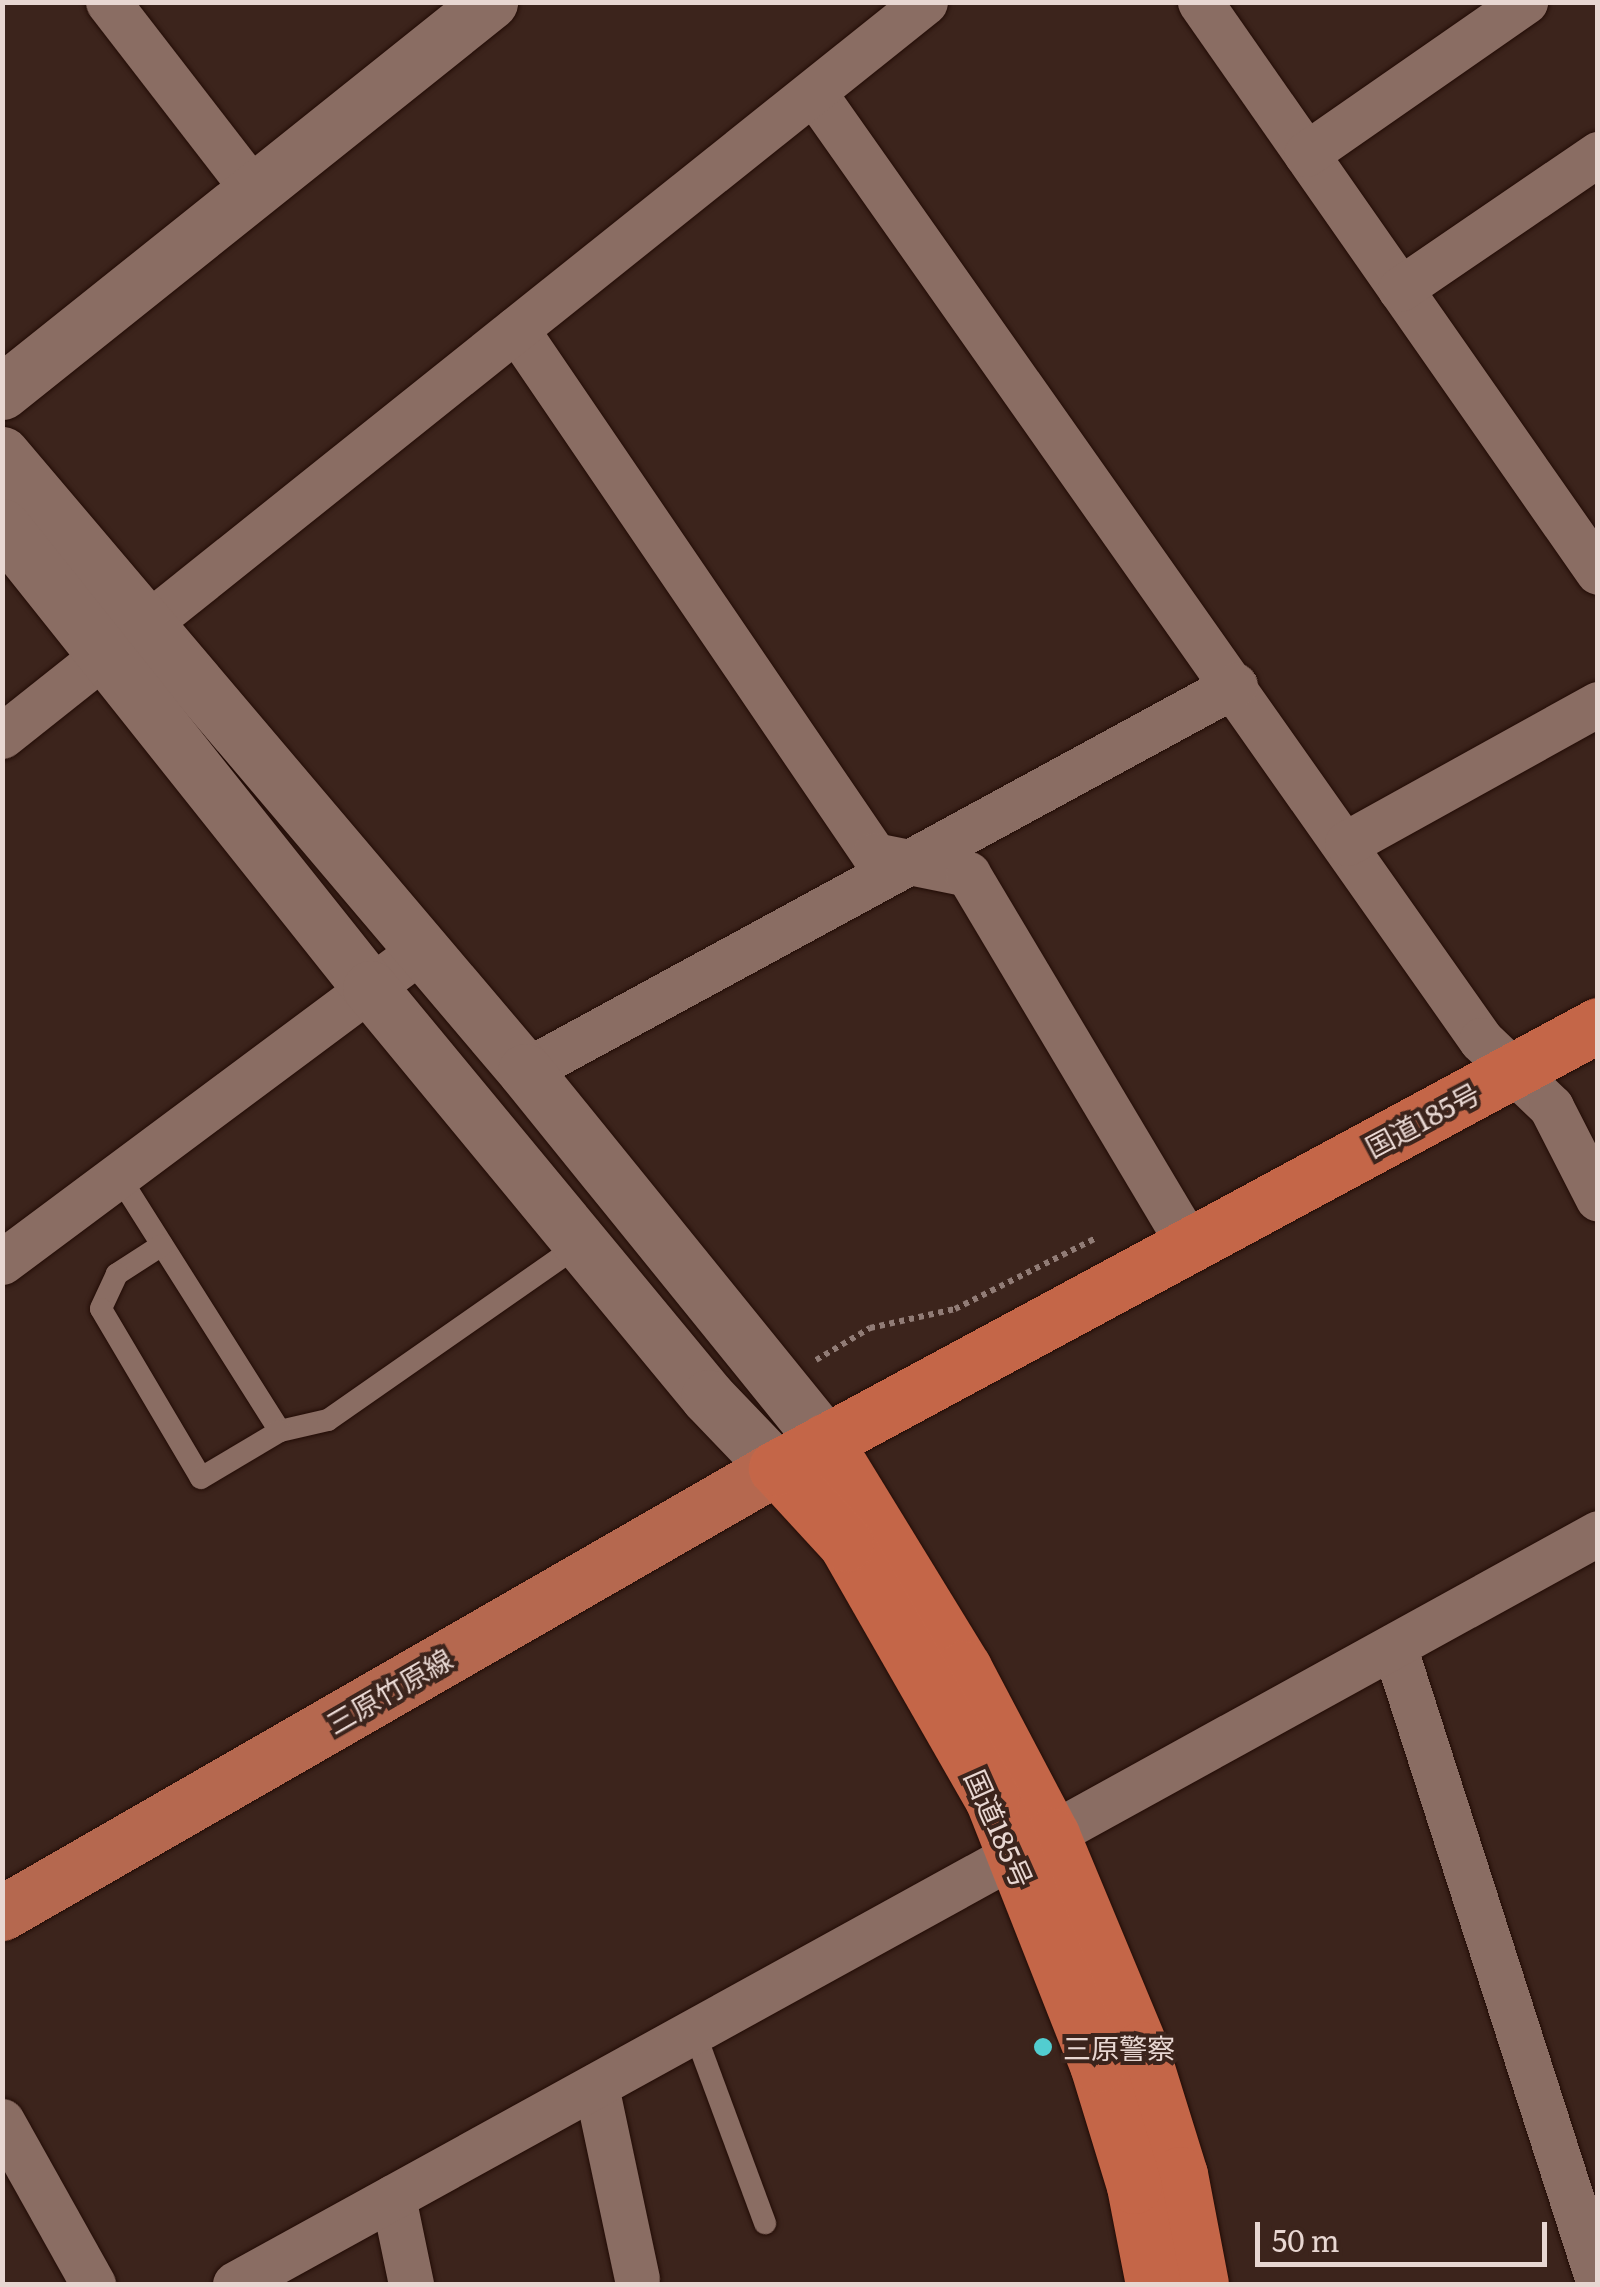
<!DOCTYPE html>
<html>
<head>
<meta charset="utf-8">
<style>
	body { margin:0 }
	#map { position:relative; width:1600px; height:2287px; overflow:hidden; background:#3c241c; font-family:Literata,"Noto Sans JP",serif }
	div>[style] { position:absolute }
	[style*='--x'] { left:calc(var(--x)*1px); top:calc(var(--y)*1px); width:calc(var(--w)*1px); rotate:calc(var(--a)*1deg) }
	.path>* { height:6px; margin-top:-3px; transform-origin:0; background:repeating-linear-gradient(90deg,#917c76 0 5px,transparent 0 10px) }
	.roads { filter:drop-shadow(0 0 2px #220c06) drop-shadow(0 0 2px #220c06) }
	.service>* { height:22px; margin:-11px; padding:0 11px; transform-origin:11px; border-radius:11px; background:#8a6d63 }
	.minor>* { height:45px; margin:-22.5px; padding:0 22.5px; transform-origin:22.5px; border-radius:22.5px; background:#8a6d63 }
	.tertiary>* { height:55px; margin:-27.5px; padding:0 27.5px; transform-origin:27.5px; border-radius:27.5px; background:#8a6d63 }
	.primary>* { height:55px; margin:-27.5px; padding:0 27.5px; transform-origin:27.5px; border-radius:27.5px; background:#b5684f }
	.trunk>* { height:55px; margin:-27.5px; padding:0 27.5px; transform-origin:27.5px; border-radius:27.5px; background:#c46648 }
	.dots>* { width:28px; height:28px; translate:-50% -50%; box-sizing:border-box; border:5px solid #3c241c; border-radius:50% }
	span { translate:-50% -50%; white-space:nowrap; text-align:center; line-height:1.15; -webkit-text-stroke:8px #3c241c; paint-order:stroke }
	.street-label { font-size:28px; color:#e8d7d2 }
	.poi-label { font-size:28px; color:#e8d7d2 }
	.left { translate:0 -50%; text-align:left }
	.frame { position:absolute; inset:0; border:5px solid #e8d7d2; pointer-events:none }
	.scale { position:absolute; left:1255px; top:2222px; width:292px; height:45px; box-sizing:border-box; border:5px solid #e8d7d2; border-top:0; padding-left:12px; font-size:30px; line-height:35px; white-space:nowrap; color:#e8d7d2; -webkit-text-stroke:8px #3c241c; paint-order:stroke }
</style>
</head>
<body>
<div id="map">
	<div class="path">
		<div style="--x:816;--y:1360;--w:63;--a:-30.7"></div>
		<div style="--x:870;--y:1328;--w:87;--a:-12.6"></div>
		<div style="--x:955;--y:1309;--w:158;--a:-26.7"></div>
	</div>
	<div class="roads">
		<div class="service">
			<div style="--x:118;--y:1175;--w:303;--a:57.7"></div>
			<div style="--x:280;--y:1431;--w:49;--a:-12.9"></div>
			<div style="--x:328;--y:1420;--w:310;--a:-34.9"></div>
			<div style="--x:162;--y:1245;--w:54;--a:147.2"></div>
			<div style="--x:117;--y:1274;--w:38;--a:115"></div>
			<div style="--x:101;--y:1309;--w:196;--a:59.4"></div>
			<div style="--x:201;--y:1478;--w:92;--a:-30.7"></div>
			<div style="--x:694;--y:2031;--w:205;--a:69.7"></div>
		</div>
		<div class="minor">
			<div style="--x:108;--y:2;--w:239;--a:52.3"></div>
			<div style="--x:1200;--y:2;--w:695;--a:55.08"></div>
			<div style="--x:814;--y:93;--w:1158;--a:54.84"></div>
			<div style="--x:1481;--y:1040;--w:97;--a:43.7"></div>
			<div style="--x:1551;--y:1107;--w:103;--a:62.9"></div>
			<div style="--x:1306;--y:154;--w:267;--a:-34.8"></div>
			<div style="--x:1400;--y:289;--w:240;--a:-34.3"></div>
			<div style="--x:516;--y:329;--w:636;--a:55.76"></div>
			<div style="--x:874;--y:855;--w:96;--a:11.4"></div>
			<div style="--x:968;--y:874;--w:433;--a:59.2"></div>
			<div style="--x:147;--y:624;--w:996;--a:-38.64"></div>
			<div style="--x:2;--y:736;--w:132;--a:-38.5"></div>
			<div style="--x:1347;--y:843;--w:287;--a:-29"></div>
			<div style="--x:525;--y:1071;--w:808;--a:-28.53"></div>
			<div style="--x:2;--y:1262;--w:522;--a:-36.67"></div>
			<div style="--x:1395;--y:1649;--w:664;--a:72.19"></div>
			<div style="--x:596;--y:2086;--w:197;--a:78"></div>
			<div style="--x:2;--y:2121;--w:187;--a:60.8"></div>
			<div style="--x:393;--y:2197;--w:89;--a:78.3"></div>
			<div style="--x:235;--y:2284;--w:1556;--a:-28.85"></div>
		</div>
		<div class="tertiary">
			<div style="--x:2;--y:392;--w:625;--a:-38.63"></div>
			<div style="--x:2;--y:454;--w:809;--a:49.71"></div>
			<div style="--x:525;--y:1071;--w:476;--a:51"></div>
			<div style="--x:2;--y:526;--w:591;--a:51.46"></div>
			<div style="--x:370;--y:988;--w:531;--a:50.43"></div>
			<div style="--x:708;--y:1397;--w:98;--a:46.2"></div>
		</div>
		<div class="primary">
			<div style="--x:2;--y:1913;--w:893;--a:-29.9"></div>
		</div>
		<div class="trunk">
			<div style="--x:825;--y:1441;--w:266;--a:58.5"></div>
			<div style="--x:964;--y:1668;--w:189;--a:62.2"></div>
			<div style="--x:1052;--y:1835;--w:232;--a:67.4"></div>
			<div style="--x:1141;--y:2049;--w:131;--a:72.7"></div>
			<div style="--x:1180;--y:2174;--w:112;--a:79.2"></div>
			<div style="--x:1153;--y:2284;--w:100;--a:-101"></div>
			<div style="--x:1134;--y:2186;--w:127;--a:-107"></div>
			<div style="--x:1097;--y:2065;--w:286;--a:-111.5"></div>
			<div style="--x:992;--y:1799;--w:294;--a:-119.8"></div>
			<div style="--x:846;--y:1544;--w:103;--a:-132.6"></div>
			<div style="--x:776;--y:1468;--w:934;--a:-28.32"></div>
		</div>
	</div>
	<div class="dots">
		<div style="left:1043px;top:2047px;background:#52cdd0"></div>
	</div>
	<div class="street-label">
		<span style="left:1422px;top:1119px;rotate:-28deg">国道185号</span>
		<span style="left:389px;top:1690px;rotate:-30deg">三原竹原線</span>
		<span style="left:1000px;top:1828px;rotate:66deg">国道185号</span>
	</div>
	<div class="poi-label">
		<span class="left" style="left:1063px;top:2047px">三原警察</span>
	</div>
	<div class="frame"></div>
	<div class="scale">50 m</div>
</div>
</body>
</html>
